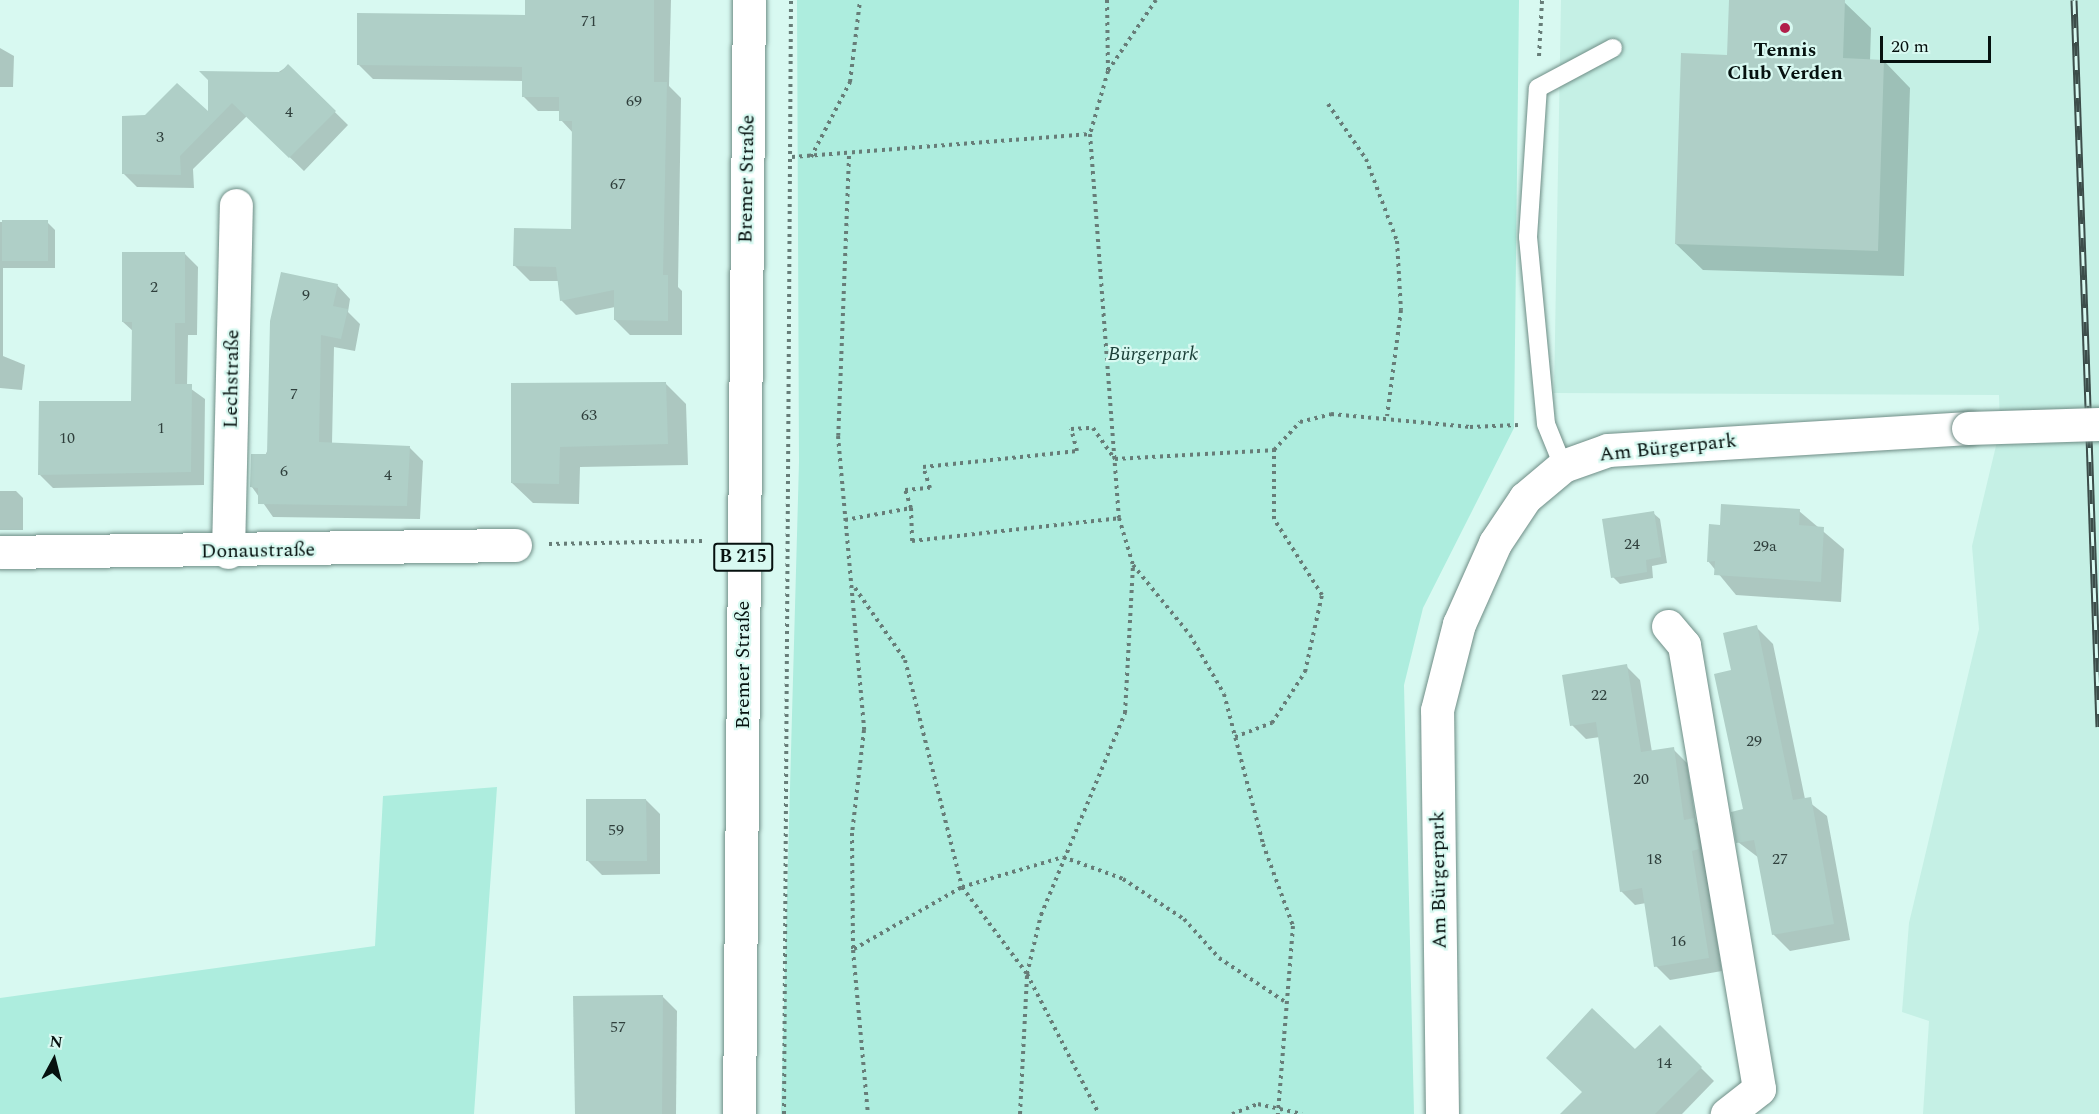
<!DOCTYPE html>
<html>
<head>
<meta charset="utf-8">
<style>
	body { margin:0 }
	#map { position:relative; width:2099px; height:1114px; overflow:hidden; background:#d8f9f1; font-family:Spectral,serif }
	div>[style] { position:absolute }
	[style*='--x'] { left:calc(var(--x)*1px); top:calc(var(--y)*1px); width:calc(var(--w)*1px); rotate:calc(var(--a)*1deg) }
	.built>* { inset:0; background:#c5f0e5 }
	.green>* { inset:0; background:#adedde }
	.shadow>* { inset:0; background:#0003 }
	.building>* { inset:0; background:#afcfc7 }
	.path>* { height:4px; margin-top:-2px; transform-origin:0; background:repeating-linear-gradient(90deg,#677d78 0 3px,transparent 0 7.5px) }
	.roads { filter:drop-shadow(0 0 2px #6f8d86) drop-shadow(0 0 2px #6f8d86) }
	.lane>* { height:18px; margin:-9px; padding:0 9px; transform-origin:9px; border-radius:9px; background:#fff }
	.street>* { height:33px; margin:-16.5px; padding:0 16.5px; transform-origin:16.5px; border-radius:16.5px; background:#fff }
	.primary>* { height:33px; margin:-16.5px; padding:0 16.5px; transform-origin:16.5px; border-radius:16.5px; background:#fff }
	.rail>* { height:7px; margin-top:-3.5px; transform-origin:0; background:repeating-linear-gradient(90deg,#d8f9f1 0 14px,#3c4d4a 0 28px); box-sizing:border-box; border-block:2px solid #3c4d4a }
	.bridges { filter:drop-shadow(0 0 2px #6f8d86) drop-shadow(0 0 2px #6f8d86) }
	.street-bridge>* { height:33px; margin:-16.5px; padding:0 16.5px; transform-origin:16.5px; border-radius:16.5px; background:#fff }
	.dots>* { width:16px; height:16px; translate:-50% -50%; box-sizing:border-box; border:3px solid #d8f9f1; border-radius:50% }
	span { translate:-50% -50%; white-space:nowrap; text-align:center; line-height:1.15; -webkit-text-stroke:4.5px #d8f9f1; paint-order:stroke }
	.number-label { font-size:16px; color:#30403d }
	.number-label span { -webkit-text-stroke-width:0 }
	.shield-label span { padding:2px 4px; background:#d8f9f1; border:2px solid; border-radius:4px; -webkit-text-stroke-width:0 }
	.shield-label { font-size:18px; color:#06110f; font-weight:700 }
	.poi-label { font-size:20px; color:#06110f; font-weight:700 }
	.street-label { font-size:20px; color:#06110f }
	.park-label { font-size:20px; color:#1c4139; font-style:italic }
	.north { position:absolute; left:24px; top:1030px; width:60px; height:60px; -webkit-text-stroke:4px #d8f9f1; paint-order:stroke; rotate:7deg; font-size:16px; font-weight:700; line-height:24px; text-align:center; color:#06110f }
	.north::after { content:''; display:block; margin:auto; width:21px; height:27px; background:#06110f; clip-path:polygon(50% 0,100% 100%,50% 72%,0 100%) }
	.scale { position:absolute; left:1880px; top:36px; width:111px; height:27px; box-sizing:border-box; border:3px solid #06110f; border-top:0; padding-left:8px; font-size:18px; line-height:21px; white-space:nowrap; color:#06110f; -webkit-text-stroke:4px #d8f9f1; paint-order:stroke }
</style>
</head>
<body>
<div id="map">
	<div class="built">
		<div style="clip-path:polygon(1561px 0,2099px 0,2099px 1114px,1923px 1114px,1929px 1021px,1902px 1012px,1909px 923px,1979px 629px,1972px 546px,2000px 429px,1999px 395px,1554px 393px)"></div>
	</div>
	<div class="green">
		<div style="clip-path:polygon(797px 0,1519px 0,1514px 428px,1423px 608px,1404px 685px,1414px 1114px,781px 1114px,799px 462px)"></div>
		<div style="clip-path:polygon(497px 787px,474px 1114px,0 1114px,0 998px,375px 946px,383px 796px)"></div>
	</div>
	<div class="shadow">
		<div style="clip-path:polygon(526px 0,671px 0,669px 86px,681px 98px,678px 287px,682px 291px,682px 335px,630px 335px,615px 320px,615px 307px,576px 315px,561px 300px,559px 281px,530px 281px,515px 266px,573px 231px,574px 134px,561px 120px,561px 111px,538px 111px,523px 96px,523px 81px,373px 79px,358px 64px,526px 16px)"></div>
		<div style="clip-path:polygon(1730px 0,1844px 2px,1871px 28px,1870px 61px,1884px 61px,1910px 88px,1904px 276px,1703px 270px,1676px 244px,1728px 56px)"></div>
		<div style="clip-path:polygon(0 48px,14px 56px,13px 87px,0 87px)"></div>
		<div style="clip-path:polygon(288px 66px,348px 125px,304px 171px,247px 116px,193px 169px,194px 188px,137px 187px,123px 173px)"></div>
		<div style="clip-path:polygon(0 222px,47px 222px,55px 230px,55px 268px,3px 268px,3px 356px,25px 365px,22px 390px,0 388px)"></div>
		<div style="clip-path:polygon(185px 254px,198px 267px,197px 335px,188px 335px,187px 386px,205px 399px,204px 485px,53px 488px,40px 475px,132px 403px,134px 332px,123px 322px)"></div>
		<div style="clip-path:polygon(337px 285px,350px 299px,348px 312px,360px 324px,355px 351px,334px 347px,332px 444px,410px 448px,423px 461px,420px 519px,273px 517px,252px 487px)"></div>
		<div style="clip-path:polygon(665px 383px,686px 404px,688px 465px,580px 467px,579px 504px,533px 503px,512px 483px,512px 385px)"></div>
		<div style="clip-path:polygon(0 491px,16px 491px,23px 498px,23px 530px,0 530px)"></div>
		<div style="clip-path:polygon(1799px 511px,1844px 549px,1841px 602px,1736px 595px,1708px 561px,1721px 526px)"></div>
		<div style="clip-path:polygon(1653px 513px,1660px 519px,1667px 563px,1652px 566px,1653px 578px,1620px 584px,1613px 577px)"></div>
		<div style="clip-path:polygon(1756px 627px,1773px 644px,1805px 799px,1827px 816px,1850px 940px,1790px 951px,1773px 934px,1759px 858px,1738px 842px,1745px 811px,1733px 671px)"></div>
		<div style="clip-path:polygon(1626px 666px,1640px 680px,1652px 752px,1673px 749px,1687px 763px,1696px 822px,1708px 834px,1705px 864px,1722px 971px,1670px 980px,1656px 966px,1646px 903px,1635px 905px,1621px 891px,1600px 737px,1586px 739px,1572px 725px)"></div>
		<div style="clip-path:polygon(646px 800px,660px 814px,660px 874px,602px 875px,588px 861px)"></div>
		<div style="clip-path:polygon(663px 997px,677px 1011px,676px 1114px,575px 1114px)"></div>
		<div style="clip-path:polygon(1660px 1027px,1714px 1081px,1682px 1114px,1562px 1114px)"></div>
	</div>
	<div class="building">
		<div style="clip-path:polygon(525px 0,654px 0,654px 82px,667px 82px,663px 275px,668px 275px,668px 321px,614px 320px,614px 290px,560px 301px,556px 267px,513px 266px,514px 228px,571px 229px,572px 121px,559px 121px,559px 97px,522px 97px,522px 67px,357px 65px,357px 13px,525px 15px)"></div>
		<div style="clip-path:polygon(1729px 0,1845px 0,1843px 58px,1884px 60px,1878px 251px,1675px 244px,1681px 53px,1727px 55px)"></div>
		<div style="clip-path:polygon(288px 64px,336px 111px,289px 158px,232px 103px,180px 156px,181px 175px,122px 174px,122px 116px,145px 115px,177px 83px,208px 111px,208px 80px,199px 71px,281px 72px)"></div>
		<div style="clip-path:polygon(2px 220px,48px 220px,48px 261px,2px 261px)"></div>
		<div style="clip-path:polygon(122px 252px,185px 252px,185px 323px,175px 323px,175px 384px,192px 384px,191px 472px,38px 475px,39px 401px,131px 401px,132px 322px,122px 322px)"></div>
		<div style="clip-path:polygon(281px 272px,338px 284px,333px 306px,348px 309px,341px 339px,321px 335px,319px 442px,410px 446px,407px 506px,258px 504px,258px 488px,250px 487px,251px 454px,267px 454px,270px 321px)"></div>
		<div style="clip-path:polygon(666px 382px,668px 444px,560px 447px,559px 484px,511px 483px,511px 383px)"></div>
		<div style="clip-path:polygon(1721px 504px,1800px 509px,1799px 525px,1824px 527px,1821px 582px,1714px 575px,1715px 561px,1707px 562px,1709px 524px,1720px 525px)"></div>
		<div style="clip-path:polygon(1654px 511px,1661px 557px,1646px 560px,1647px 572px,1611px 578px,1602px 519px)"></div>
		<div style="clip-path:polygon(1757px 625px,1793px 800px,1811px 797px,1834px 924px,1772px 935px,1754px 840px,1736px 843px,1731px 812px,1743px 809px,1714px 674px,1731px 670px,1723px 633px)"></div>
		<div style="clip-path:polygon(1627px 664px,1641px 752px,1674px 747px,1684px 820px,1694px 818px,1699px 849px,1692px 851px,1709px 958px,1654px 967px,1642px 888px,1620px 892px,1596px 722px,1570px 726px,1562px 675px)"></div>
		<div style="clip-path:polygon(586px 799px,646px 799px,647px 861px,586px 861px)"></div>
		<div style="clip-path:polygon(663px 995px,662px 1114px,575px 1114px,573px 996px)"></div>
		<div style="clip-path:polygon(1592px 1008px,1635px 1049px,1660px 1025px,1702px 1067px,1655px 1114px,1560px 1114px,1582px 1092px,1546px 1058px)"></div>
	</div>
	<div class="path">
		<div style="--x:1107;--y:0;--w:71;--a:89.2"></div>
		<div style="--x:1156;--y:0;--w:86;--a:124.1"></div>
		<div style="--x:1108;--y:71;--w:66;--a:105.9"></div>
		<div style="--x:1090;--y:134;--w:385;--a:85.7"></div>
		<div style="--x:1119;--y:518;--w:49;--a:73.4"></div>
		<div style="--x:1133;--y:565;--w:90;--a:50.8"></div>
		<div style="--x:1190;--y:635;--w:68;--a:60"></div>
		<div style="--x:1224;--y:694;--w:155;--a:75.4"></div>
		<div style="--x:1263;--y:844;--w:87;--a:69.9"></div>
		<div style="--x:1293;--y:926;--w:189;--a:94.6"></div>
		<div style="--x:1539;--y:56;--w:56;--a:-86.9"></div>
		<div style="--x:1328;--y:104;--w:67;--a:55.4"></div>
		<div style="--x:1366;--y:159;--w:88;--a:69.3"></div>
		<div style="--x:1397;--y:241;--w:69;--a:86.7"></div>
		<div style="--x:1401;--y:310;--w:107;--a:97.5"></div>
		<div style="--x:849;--y:156;--w:280;--a:92.2"></div>
		<div style="--x:838;--y:436;--w:295;--a:84.9"></div>
		<div style="--x:864;--y:730;--w:104;--a:96.6"></div>
		<div style="--x:852;--y:833;--w:117;--a:89.5"></div>
		<div style="--x:853;--y:950;--w:165;--a:84.8"></div>
		<div style="--x:792;--y:157;--w:299;--a:-4.4"></div>
		<div style="--x:811;--y:157;--w:85;--a:-62.5"></div>
		<div style="--x:850;--y:82;--w:83;--a:-83"></div>
		<div style="--x:911;--y:508;--w:19;--a:-108"></div>
		<div style="--x:905;--y:490;--w:25;--a:-5"></div>
		<div style="--x:930;--y:488;--w:22;--a:-108"></div>
		<div style="--x:923;--y:467;--w:155;--a:-5.9"></div>
		<div style="--x:1077;--y:451;--w:23;--a:-105"></div>
		<div style="--x:1071;--y:429;--w:22;--a:-3"></div>
		<div style="--x:1093;--y:428;--w:38;--a:55"></div>
		<div style="--x:1115;--y:459;--w:159;--a:-3.2"></div>
		<div style="--x:1274;--y:450;--w:38;--a:-47"></div>
		<div style="--x:1300;--y:422;--w:32;--a:-14"></div>
		<div style="--x:1331;--y:414;--w:140;--a:5.3"></div>
		<div style="--x:1470;--y:427;--w:48;--a:-2.4"></div>
		<div style="--x:845;--y:520;--w:67;--a:-10.3"></div>
		<div style="--x:911;--y:508;--w:33;--a:88"></div>
		<div style="--x:912;--y:541;--w:208;--a:-6.3"></div>
		<div style="--x:549;--y:544;--w:153;--a:-1.1"></div>
		<div style="--x:855;--y:588;--w:88;--a:55.2"></div>
		<div style="--x:905;--y:660;--w:234;--a:75.9"></div>
		<div style="--x:962;--y:887;--w:109;--a:53.2"></div>
		<div style="--x:1027;--y:974;--w:157;--a:62.8"></div>
		<div style="--x:1235;--y:737;--w:40;--a:-21"></div>
		<div style="--x:1272;--y:723;--w:61;--a:-57.1"></div>
		<div style="--x:1305;--y:672;--w:79;--a:-77.6"></div>
		<div style="--x:1322;--y:595;--w:90;--a:-122.3"></div>
		<div style="--x:1274;--y:519;--w:69;--a:-90"></div>
		<div style="--x:854;--y:949;--w:125;--a:-29.9"></div>
		<div style="--x:962;--y:887;--w:105;--a:-16.5"></div>
		<div style="--x:1063;--y:857;--w:64;--a:20.1"></div>
		<div style="--x:1123;--y:879;--w:73;--a:33.3"></div>
		<div style="--x:1184;--y:919;--w:52;--a:48.1"></div>
		<div style="--x:1219;--y:958;--w:78;--a:33.5"></div>
		<div style="--x:784;--y:1114;--w:1114;--a:-89.64"></div>
		<div style="--x:1020;--y:1114;--w:140;--a:-87.1"></div>
		<div style="--x:1027;--y:974;--w:61;--a:-76.7"></div>
		<div style="--x:1041;--y:915;--w:219;--a:-67.4"></div>
		<div style="--x:1125;--y:713;--w:148;--a:-86.9"></div>
		<div style="--x:1232;--y:1114;--w:28;--a:-21"></div>
		<div style="--x:1258;--y:1104;--w:45;--a:12.8"></div>
	</div>
	<div class="roads">
		<div class="lane">
			<div style="--x:1563;--y:466;--w:45;--a:-112"></div>
			<div style="--x:1546;--y:424;--w:188;--a:-95.5"></div>
			<div style="--x:1528;--y:237;--w:149;--a:-86.2"></div>
			<div style="--x:1538;--y:88;--w:85;--a:-28.1"></div>
		</div>
		<div class="street">
			<div style="--x:0;--y:552;--w:515;--a:-0.78"></div>
			<div style="--x:228;--y:552;--w:347;--a:-88.7"></div>
			<div style="--x:1668;--y:626;--w:25;--a:50"></div>
			<div style="--x:1684;--y:645;--w:450;--a:80.4"></div>
			<div style="--x:1759;--y:1089;--w:41;--a:142"></div>
			<div style="--x:1442;--y:1114;--w:404;--a:-90.7"></div>
			<div style="--x:1437;--y:710;--w:89;--a:-75.7"></div>
			<div style="--x:1459;--y:624;--w:89;--a:-66"></div>
			<div style="--x:1495;--y:543;--w:54;--a:-56.3"></div>
			<div style="--x:1525;--y:498;--w:50;--a:-40.1"></div>
			<div style="--x:1563;--y:466;--w:48;--a:-19.6"></div>
			<div style="--x:1608;--y:450;--w:361;--a:-3.5"></div>
		</div>
		<div class="primary">
			<div style="--x:739;--y:1114;--w:1114;--a:-89.49"></div>
		</div>
	</div>
	<div class="rail">
		<div style="--x:2074;--y:0;--w:727;--a:88.03"></div>
	</div>
	<div class="bridges">
		<div class="street-bridge">
			<div style="--x:1968;--y:428;--w:131;--a:-1.7"></div>
		</div>
	</div>
	<div class="dots">
		<div style="left:1785px;top:28px;background:#b1204b"></div>
	</div>
	<div class="number-label">
		<span style="left:589px;top:21px">71</span>
		<span style="left:634px;top:101px">69</span>
		<span style="left:289px;top:112px">4</span>
		<span style="left:160px;top:137px">3</span>
		<span style="left:618px;top:184px">67</span>
		<span style="left:154px;top:287px">2</span>
		<span style="left:306px;top:295px">9</span>
		<span style="left:294px;top:394px">7</span>
		<span style="left:589px;top:415px">63</span>
		<span style="left:161px;top:428px">1</span>
		<span style="left:67px;top:438px">10</span>
		<span style="left:284px;top:471px">6</span>
		<span style="left:388px;top:475px">4</span>
		<span style="left:1632px;top:544px">24</span>
		<span style="left:1765px;top:546px">29a</span>
		<span style="left:1599px;top:695px">22</span>
		<span style="left:1754px;top:741px">29</span>
		<span style="left:1641px;top:779px">20</span>
		<span style="left:616px;top:830px">59</span>
		<span style="left:1654px;top:859px">18</span>
		<span style="left:1780px;top:859px">27</span>
		<span style="left:1678px;top:941px">16</span>
		<span style="left:618px;top:1027px">57</span>
		<span style="left:1664px;top:1063px">14</span>
	</div>
	<div class="shield-label">
		<span style="left:743px;top:557px">B 215</span>
	</div>
	<div class="poi-label">
		<span style="left:1785px;top:62px">Tennis<br>Club Verden</span>
	</div>
	<div class="street-label">
		<span style="left:747px;top:179px;rotate:-89deg">Bremer Straße</span>
		<span style="left:232px;top:379px;rotate:-89deg">Lechstraße</span>
		<span style="left:1668px;top:448px;rotate:-6deg">Am Bürgerpark</span>
		<span style="left:258px;top:551px;rotate:-1deg">Donaustraße</span>
		<span style="left:743px;top:665px;rotate:-90deg">Bremer Straße</span>
		<span style="left:1439px;top:880px;rotate:-91deg">Am Bürgerpark</span>
	</div>
	<div class="park-label">
		<span style="left:1153px;top:354px">Bürgerpark</span>
	</div>
	<div class="north">N</div>
	<div class="scale">20 m</div>
</div>
</body>
</html>
